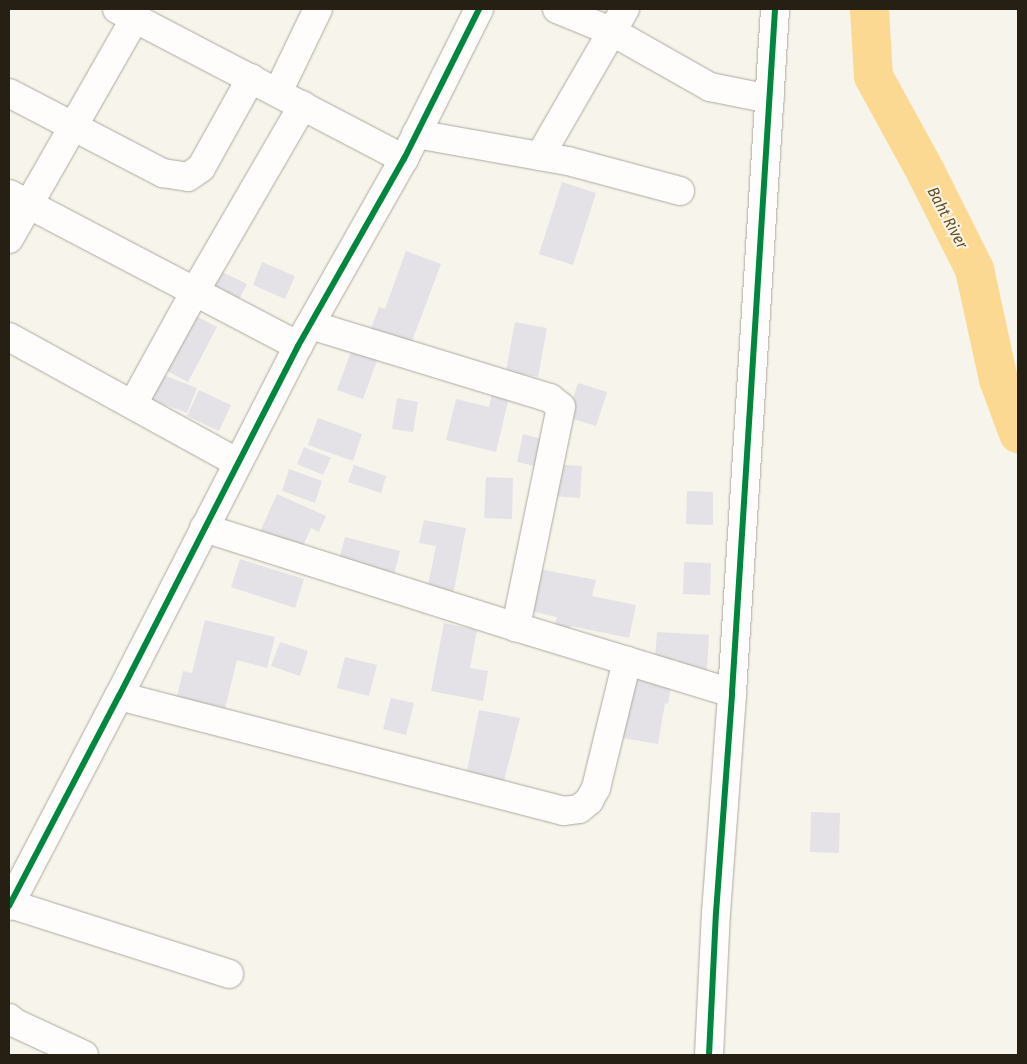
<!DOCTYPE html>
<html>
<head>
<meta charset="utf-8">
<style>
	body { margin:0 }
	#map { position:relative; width:1027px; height:1064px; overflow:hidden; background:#f7f4ec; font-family:"Fira Sans Condensed",sans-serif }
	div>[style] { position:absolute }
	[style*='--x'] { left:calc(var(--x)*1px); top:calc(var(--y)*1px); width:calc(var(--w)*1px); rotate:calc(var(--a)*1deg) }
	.river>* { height:39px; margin:-19.5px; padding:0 19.5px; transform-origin:19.5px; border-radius:19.5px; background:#fcd992 }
	.building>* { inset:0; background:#e4e2e6 }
	.roads { filter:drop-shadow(0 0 1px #ada99f) drop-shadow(0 0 1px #ada99f) }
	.minor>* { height:28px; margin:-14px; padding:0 14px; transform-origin:14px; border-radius:14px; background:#fefdfc }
	.cycleway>* { height:6px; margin:-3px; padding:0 3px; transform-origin:3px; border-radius:3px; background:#00873e }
	span { translate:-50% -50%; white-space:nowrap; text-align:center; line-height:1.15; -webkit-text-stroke:4px #fcf5e7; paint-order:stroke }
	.water-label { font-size:16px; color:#645028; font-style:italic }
	.frame { position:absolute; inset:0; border:10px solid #261f13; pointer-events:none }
</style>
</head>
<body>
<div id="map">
	<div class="river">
		<div style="--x:869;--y:9;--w:67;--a:86.6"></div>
		<div style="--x:873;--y:76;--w:108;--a:61.3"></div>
		<div style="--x:925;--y:171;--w:110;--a:63.4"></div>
		<div style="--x:974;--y:269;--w:113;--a:77.7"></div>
		<div style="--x:998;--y:379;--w:58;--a:69.7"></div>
	</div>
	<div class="building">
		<div style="clip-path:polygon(562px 182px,596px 193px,573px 265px,539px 254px)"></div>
		<div style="clip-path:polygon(406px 251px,441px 264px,409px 349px,369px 334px,379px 307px,385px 309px)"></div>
		<div style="clip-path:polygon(262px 262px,295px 276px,285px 299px,253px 285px)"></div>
		<div style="clip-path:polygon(218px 270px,247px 284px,236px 306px,207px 292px)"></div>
		<div style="clip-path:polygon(192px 314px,217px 327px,188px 382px,163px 369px)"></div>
		<div style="clip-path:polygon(515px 322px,547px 328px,538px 377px,506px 371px)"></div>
		<div style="clip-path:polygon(352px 349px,378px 358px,363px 399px,337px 390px)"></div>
		<div style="clip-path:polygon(158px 373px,197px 388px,187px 413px,149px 399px)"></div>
		<div style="clip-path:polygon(578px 383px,607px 392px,596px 426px,567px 417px)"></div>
		<div style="clip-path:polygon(493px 389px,510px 393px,496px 452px,446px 440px,456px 399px,489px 407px)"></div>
		<div style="clip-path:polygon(199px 390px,231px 405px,219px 431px,187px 416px)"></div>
		<div style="clip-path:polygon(397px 398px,418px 402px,413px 432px,392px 429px)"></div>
		<div style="clip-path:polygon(318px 418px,362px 434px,353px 461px,308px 445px)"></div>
		<div style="clip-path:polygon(523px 434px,546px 440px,540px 467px,517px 462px)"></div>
		<div style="clip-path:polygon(304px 447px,331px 458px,323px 475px,297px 464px)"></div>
		<div style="clip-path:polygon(553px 464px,582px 466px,580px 498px,551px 496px)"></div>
		<div style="clip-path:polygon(354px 465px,386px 476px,381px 493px,348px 482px)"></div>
		<div style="clip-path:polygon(289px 469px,322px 481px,315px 503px,282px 491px)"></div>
		<div style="clip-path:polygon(486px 477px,513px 478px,512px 519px,484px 518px)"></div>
		<div style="clip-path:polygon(687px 491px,713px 492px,713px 525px,686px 524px)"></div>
		<div style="clip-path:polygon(277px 494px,326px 516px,319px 532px,311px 528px,303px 546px,289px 540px,287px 545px,260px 532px)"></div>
		<div style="clip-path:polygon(424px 520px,466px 528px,453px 595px,427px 590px,436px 546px,419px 543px)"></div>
		<div style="clip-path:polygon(345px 537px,400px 551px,393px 578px,338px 564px)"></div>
		<div style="clip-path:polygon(240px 559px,304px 579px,295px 608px,231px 587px)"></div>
		<div style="clip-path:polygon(684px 562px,711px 563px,710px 595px,683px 594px)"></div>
		<div style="clip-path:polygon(539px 569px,596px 580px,592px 596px,636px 605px,629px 638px,571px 626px,570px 630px,554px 627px,557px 617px,530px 611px)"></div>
		<div style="clip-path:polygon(205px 620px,275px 637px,267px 668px,237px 660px,223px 717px,175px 705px,183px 671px,192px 673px)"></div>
		<div style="clip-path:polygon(444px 623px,477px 630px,470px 668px,488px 671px,483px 701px,431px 691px)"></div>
		<div style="clip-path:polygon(657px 632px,709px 635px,707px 670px,678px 668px,678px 660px,655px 659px)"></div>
		<div style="clip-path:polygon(280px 642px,308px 651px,300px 676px,271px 666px)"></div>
		<div style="clip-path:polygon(345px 657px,377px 665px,369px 696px,337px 688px)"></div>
		<div style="clip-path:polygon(628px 676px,671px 684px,668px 704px,665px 703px,658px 744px,617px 737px)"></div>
		<div style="clip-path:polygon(391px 698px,414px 703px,406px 735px,383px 729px)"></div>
		<div style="clip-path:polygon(479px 710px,520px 718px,502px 789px,465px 781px)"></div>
		<div style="clip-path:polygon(811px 812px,840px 813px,839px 853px,810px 852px)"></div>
	</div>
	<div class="roads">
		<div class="minor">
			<div style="--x:117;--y:9;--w:324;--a:27.6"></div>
			<div style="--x:557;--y:9;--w:58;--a:22.2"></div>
			<div style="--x:611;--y:31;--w:114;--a:29.5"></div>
			<div style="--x:710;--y:87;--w:61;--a:11.3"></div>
			<div style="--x:278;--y:92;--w:92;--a:-64.3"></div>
			<div style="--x:9;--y:93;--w:174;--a:27.5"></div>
			<div style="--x:163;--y:173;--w:25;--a:9"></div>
			<div style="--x:188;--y:177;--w:16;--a:-35"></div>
			<div style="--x:201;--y:168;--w:103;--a:-60.9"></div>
			<div style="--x:416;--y:134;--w:154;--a:10.1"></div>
			<div style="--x:568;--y:161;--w:116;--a:15"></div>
			<div style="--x:540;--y:156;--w:170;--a:-60"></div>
			<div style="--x:9;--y:194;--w:327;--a:27.7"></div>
			<div style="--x:9;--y:239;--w:254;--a:-60.3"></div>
			<div style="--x:311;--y:325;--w:250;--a:17"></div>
			<div style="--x:550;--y:398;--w:14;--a:39"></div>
			<div style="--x:561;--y:407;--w:225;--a:101.6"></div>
			<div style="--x:9;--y:337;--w:261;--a:28.8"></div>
			<div style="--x:133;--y:404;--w:127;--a:-61.2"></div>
			<div style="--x:194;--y:293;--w:217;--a:-59.9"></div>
			<div style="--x:204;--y:528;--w:327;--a:17.6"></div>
			<div style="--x:516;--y:627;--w:226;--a:17"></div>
			<div style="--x:119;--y:696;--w:459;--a:14.5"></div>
			<div style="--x:563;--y:811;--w:16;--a:-7"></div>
			<div style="--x:579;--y:809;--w:13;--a:-39"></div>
			<div style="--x:589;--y:801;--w:15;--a:-62"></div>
			<div style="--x:596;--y:788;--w:131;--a:-76.3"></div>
			<div style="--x:10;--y:904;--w:230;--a:17.7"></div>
			<div style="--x:9;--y:906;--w:237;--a:-62.4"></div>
			<div style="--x:119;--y:696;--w:393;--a:-62.9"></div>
			<div style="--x:298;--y:346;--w:215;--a:-60.5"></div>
			<div style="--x:404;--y:159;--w:168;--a:-63.4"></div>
			<div style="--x:9;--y:1018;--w:8;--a:40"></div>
			<div style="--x:15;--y:1023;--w:76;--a:24.9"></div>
			<div style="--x:709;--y:1055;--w:142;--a:-87.2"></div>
			<div style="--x:716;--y:913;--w:221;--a:-85.8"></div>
			<div style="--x:732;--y:693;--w:685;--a:-86.4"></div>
		</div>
	</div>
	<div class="cycleway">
		<div style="--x:9;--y:906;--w:237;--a:-62.4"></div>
		<div style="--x:119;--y:696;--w:393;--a:-62.9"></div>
		<div style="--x:298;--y:346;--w:215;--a:-60.5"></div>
		<div style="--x:404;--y:159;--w:168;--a:-63.4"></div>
		<div style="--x:709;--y:1055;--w:142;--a:-87.2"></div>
		<div style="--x:716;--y:913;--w:221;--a:-85.8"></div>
		<div style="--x:732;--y:693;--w:685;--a:-86.4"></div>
	</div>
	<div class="water-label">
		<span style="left:947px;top:218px;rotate:62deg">Baht River</span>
	</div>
	<div class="frame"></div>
</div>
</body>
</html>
